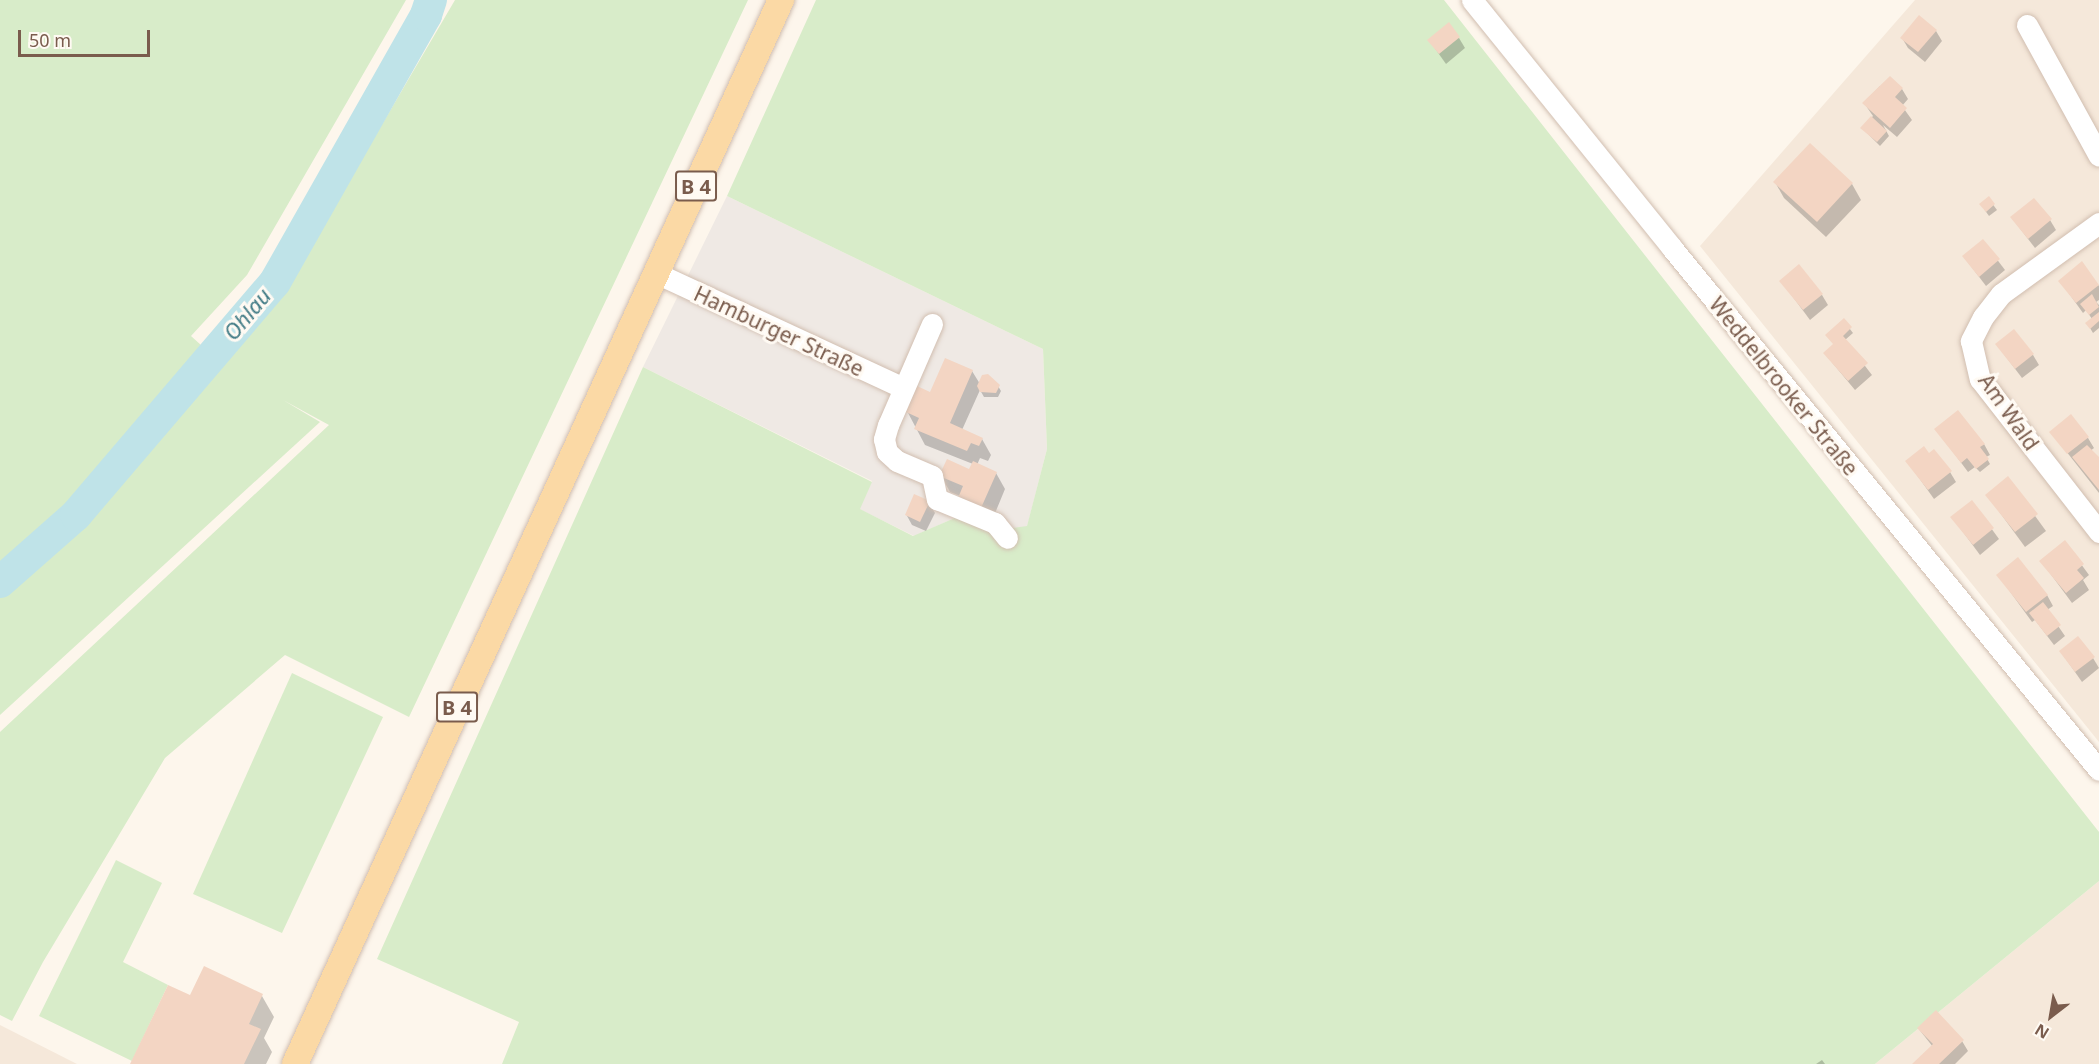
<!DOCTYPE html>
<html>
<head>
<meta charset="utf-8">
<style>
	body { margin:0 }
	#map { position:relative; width:2099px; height:1064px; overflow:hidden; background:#fdf6ec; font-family:"Noto Sans",sans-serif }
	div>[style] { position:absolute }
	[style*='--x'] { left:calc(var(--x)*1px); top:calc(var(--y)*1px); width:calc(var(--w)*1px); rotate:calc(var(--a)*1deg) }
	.residential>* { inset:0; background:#f5e8da }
	.industrial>* { inset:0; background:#efe9e4 }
	.green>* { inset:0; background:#d8ecc9 }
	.shadow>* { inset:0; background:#0003 }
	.river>* { height:32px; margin:-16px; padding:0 16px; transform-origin:16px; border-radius:16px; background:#bfe3e8 }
	.building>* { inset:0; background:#f3d5c3 }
	.roads { filter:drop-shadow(0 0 2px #d1beb0) drop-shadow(0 0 2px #d1beb0) }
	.minor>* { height:21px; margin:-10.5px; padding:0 10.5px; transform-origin:10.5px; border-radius:10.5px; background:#fff }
	.major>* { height:26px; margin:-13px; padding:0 13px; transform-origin:13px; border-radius:13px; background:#fbd9a5 }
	span { translate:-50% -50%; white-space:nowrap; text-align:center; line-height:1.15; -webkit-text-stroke:6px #fffaf3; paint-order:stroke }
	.shield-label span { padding:2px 4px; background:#fffaf3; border:2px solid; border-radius:4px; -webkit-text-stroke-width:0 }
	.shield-label { font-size:20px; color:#7a5c4d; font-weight:700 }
	.street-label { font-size:21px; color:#7a5c4d }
	.water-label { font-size:22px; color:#437c86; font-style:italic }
	.north { position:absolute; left:2021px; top:986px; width:60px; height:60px; -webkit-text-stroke:4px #fffaf3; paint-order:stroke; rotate:211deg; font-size:16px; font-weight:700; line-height:24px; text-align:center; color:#7a5c4d }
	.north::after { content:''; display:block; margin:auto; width:21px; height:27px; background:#7a5c4d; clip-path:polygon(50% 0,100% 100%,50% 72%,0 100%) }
	.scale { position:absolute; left:18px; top:30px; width:132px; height:27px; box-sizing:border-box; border:3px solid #7a5c4d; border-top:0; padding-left:8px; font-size:18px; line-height:21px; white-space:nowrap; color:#7a5c4d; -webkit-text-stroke:4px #fffaf3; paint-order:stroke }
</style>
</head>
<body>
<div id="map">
	<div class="residential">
		<div style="clip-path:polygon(1915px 0,2099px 0,2099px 742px,1700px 246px)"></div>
		<div style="clip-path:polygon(2099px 881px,2099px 1064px,1875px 1064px)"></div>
		<div style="clip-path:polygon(0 1025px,77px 1064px,0 1064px)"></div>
	</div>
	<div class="industrial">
		<div style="clip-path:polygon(727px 196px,1043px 349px,1047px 449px,1027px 527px,993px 531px,957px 517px,914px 536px,859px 509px,872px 481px,643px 367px)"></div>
	</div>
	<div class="green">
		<div style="clip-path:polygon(0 0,406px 0,247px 275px,191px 336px,223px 365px,286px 288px,455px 0,748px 0,409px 717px,285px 655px,165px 758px,43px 962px,12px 1021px,0 1015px,0 732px,329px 425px,283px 400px,320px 422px,0 715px)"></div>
		<div style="clip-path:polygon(816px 0,1444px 0,2099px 832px,2099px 881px,1875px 1064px,502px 1064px,519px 1022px,377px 959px,643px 367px,872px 482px,860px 509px,913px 536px,957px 517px,993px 531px,1027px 526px,1047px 449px,1043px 349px,727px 196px)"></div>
		<div style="clip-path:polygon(292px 673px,383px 717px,282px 933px,193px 894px)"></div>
		<div style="clip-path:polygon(116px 860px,162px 883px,123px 962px,168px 985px,132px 1061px,39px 1016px)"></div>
	</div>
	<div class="shadow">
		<div style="clip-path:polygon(1936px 31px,1942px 41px,1925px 62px,1908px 48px,1902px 38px)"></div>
		<div style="clip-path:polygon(1459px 38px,1465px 48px,1446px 64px,1429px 40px)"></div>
		<div style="clip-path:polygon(1880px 86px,1902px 89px,1908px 99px,1902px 106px,1912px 120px,1897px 137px,1883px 125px,1889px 136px,1880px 146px,1862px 128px,1873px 116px,1864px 103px)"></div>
		<div style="clip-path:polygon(1775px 182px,1852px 184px,1861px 200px,1826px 237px,1784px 198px)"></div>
		<div style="clip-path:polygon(1988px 198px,1997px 210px,1989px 216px,1984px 209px)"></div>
		<div style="clip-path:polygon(2012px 218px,2050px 220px,2056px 230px,2035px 248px)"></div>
		<div style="clip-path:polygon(1983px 241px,2005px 270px,1986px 286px,1964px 257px)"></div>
		<div style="clip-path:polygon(2081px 264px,2099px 286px,2099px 300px,2096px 302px,2099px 305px,2099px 328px,2093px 333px,2090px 328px,2092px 319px,2086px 310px,2083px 313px,2060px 281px)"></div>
		<div style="clip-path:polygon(1781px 281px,1822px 295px,1828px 305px,1810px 320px)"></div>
		<div style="clip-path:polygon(1843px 320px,1853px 333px,1845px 340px,1872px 375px,1855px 390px,1825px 354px,1835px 345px)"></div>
		<div style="clip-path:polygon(1997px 345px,2033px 355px,2039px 365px,2022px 378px)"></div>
		<div style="clip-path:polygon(972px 371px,980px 384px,998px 386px,1001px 391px,998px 397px,984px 397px,980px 390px,962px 430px,982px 439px,991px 455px,988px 461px,980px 458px,977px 465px,996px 473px,1005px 489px,991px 523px,960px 496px,950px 492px,941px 476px,970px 471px,973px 464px,925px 445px,907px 411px,931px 394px)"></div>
		<div style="clip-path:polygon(1936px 429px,1984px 444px,1990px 455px,1986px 457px,1990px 464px,1980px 472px,1975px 467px,1968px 472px)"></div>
		<div style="clip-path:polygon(2051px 432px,2088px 438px,2094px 448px,2090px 451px,2099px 459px,2099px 493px)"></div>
		<div style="clip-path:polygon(1929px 455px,1950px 472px,1956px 482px,1934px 499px,1907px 461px)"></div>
		<div style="clip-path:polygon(2008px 479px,2046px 531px,2025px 547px,1987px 495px)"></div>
		<div style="clip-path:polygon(929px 502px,935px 513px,926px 531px,912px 525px,906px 514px)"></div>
		<div style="clip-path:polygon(1972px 502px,1999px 539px,1980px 555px,1952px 517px)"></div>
		<div style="clip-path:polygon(2065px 542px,2089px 575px,2083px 580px,2089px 590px,2072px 603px,2041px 561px)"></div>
		<div style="clip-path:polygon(1998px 575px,2047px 595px,2053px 606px,2047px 610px,2065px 636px,2054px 645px,2035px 620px,2032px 622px)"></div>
		<div style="clip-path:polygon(2061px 652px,2093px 658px,2099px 668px,2082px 682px)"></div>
		<div style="clip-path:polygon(262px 996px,274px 1017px,264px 1038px,272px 1052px,266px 1064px,132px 1064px,191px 997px)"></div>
		<div style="clip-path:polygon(1918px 1028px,1962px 1041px,1968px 1051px,1955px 1064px,1914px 1064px,1933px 1047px)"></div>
		<div style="clip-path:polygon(1822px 1060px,1825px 1064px,1816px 1064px)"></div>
	</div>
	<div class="river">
		<div style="--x:0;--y:582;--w:101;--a:-41.4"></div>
		<div style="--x:76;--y:515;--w:306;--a:-49.5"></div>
		<div style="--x:275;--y:282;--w:307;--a:-60.5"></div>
		<div style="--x:426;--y:15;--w:16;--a:-72"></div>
	</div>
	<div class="building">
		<div style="clip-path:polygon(1919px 15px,1937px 30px,1918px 52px,1900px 38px)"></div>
		<div style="clip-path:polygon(1449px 22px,1460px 37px,1439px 54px,1427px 40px)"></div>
		<div style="clip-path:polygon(1890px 76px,1903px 88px,1895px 97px,1907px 108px,1890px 128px,1862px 103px)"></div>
		<div style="clip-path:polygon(1871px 116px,1887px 131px,1877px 142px,1860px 128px)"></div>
		<div style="clip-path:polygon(1810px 143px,1853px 183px,1817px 222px,1773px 182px)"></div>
		<div style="clip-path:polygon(1989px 196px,1995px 204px,1986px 212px,1979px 204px)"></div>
		<div style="clip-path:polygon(2034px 198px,2052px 219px,2028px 239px,2010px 217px)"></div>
		<div style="clip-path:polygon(1983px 239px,2000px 259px,1979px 277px,1962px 256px)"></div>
		<div style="clip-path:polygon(2082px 261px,2099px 285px,2076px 303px,2058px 281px)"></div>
		<div style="clip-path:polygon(1799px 264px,1823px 294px,1803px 310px,1779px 281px)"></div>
		<div style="clip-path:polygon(2092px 294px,2099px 307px,2089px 315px,2080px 304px)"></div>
		<div style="clip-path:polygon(2099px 312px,2099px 321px,2090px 329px,2085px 323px)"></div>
		<div style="clip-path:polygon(1844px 318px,1852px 327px,1843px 336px,1868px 363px,1848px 381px,1823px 353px,1833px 344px,1825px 335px)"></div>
		<div style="clip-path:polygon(2014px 329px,2034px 354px,2015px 369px,1995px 344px)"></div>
		<div style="clip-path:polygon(945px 358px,973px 370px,950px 423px,983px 438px,979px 446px,971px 443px,967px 451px,914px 429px,919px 418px,906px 412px,917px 386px,930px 392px)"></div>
		<div style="clip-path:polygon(988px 374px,1000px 385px,996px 393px,980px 392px,977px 386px,982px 375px)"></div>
		<div style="clip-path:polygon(1958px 410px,1985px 444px,1980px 447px,1989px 459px,1976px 469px,1967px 458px,1961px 463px,1934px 429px)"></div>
		<div style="clip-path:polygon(2071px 414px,2089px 437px,2067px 454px,2049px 432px)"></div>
		<div style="clip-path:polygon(2087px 445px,2099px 457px,2099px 490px,2072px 457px)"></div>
		<div style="clip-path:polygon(1924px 446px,1929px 453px,1934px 449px,1952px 471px,1928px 490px,1905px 461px)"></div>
		<div style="clip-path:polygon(947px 459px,969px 469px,973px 461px,997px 472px,981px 508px,958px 498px,963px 486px,939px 476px)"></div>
		<div style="clip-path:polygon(2008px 476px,2038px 514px,2015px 532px,1985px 495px)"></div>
		<div style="clip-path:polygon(914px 494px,930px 501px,920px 522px,905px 515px)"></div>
		<div style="clip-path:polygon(1972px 500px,1994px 528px,1973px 545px,1950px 517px)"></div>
		<div style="clip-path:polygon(2065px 540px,2084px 564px,2077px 570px,2084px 578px,2066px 593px,2039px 561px)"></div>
		<div style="clip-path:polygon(2018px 557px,2048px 595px,2026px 612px,1996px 575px)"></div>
		<div style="clip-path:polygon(2043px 602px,2061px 625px,2047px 636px,2029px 613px)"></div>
		<div style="clip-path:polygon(2078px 636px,2095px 657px,2075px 672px,2059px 651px)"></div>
		<div style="clip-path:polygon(204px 966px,263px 994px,249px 1024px,261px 1029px,244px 1064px,130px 1064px,168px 985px,190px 995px)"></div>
		<div style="clip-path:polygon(1936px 1010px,1964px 1040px,1939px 1064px,1912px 1064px,1933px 1044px,1917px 1028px)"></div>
	</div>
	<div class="roads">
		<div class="minor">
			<div style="--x:1472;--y:0;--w:319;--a:51.1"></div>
			<div style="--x:1672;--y:248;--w:674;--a:50.72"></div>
			<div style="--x:2027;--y:25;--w:149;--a:61.2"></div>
			<div style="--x:2099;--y:223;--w:121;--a:144.1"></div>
			<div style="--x:2001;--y:294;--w:29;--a:128"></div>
			<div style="--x:1983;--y:317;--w:27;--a:117"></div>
			<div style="--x:1971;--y:341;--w:39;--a:77"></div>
			<div style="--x:1980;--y:379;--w:194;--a:52.1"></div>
			<div style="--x:656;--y:273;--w:273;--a:24.9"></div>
			<div style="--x:932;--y:324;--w:110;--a:113.5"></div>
			<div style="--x:888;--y:425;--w:15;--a:106"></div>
			<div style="--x:884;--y:439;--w:13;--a:77"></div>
			<div style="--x:887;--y:452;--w:13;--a:42"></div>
			<div style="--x:897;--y:461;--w:38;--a:23"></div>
			<div style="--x:932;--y:476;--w:24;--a:78"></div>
			<div style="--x:937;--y:499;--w:63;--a:22.5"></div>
			<div style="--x:995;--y:523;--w:19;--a:51"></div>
		</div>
		<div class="major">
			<div style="--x:295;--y:1064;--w:1170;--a:-65.45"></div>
		</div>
	</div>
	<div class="shield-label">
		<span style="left:696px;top:186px">B 4</span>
		<span style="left:457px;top:707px">B 4</span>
	</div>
	<div class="street-label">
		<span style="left:779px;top:331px;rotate:25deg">Hamburger Straße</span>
		<span style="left:1784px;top:386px;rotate:51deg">Weddelbrooker Straße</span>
		<span style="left:2009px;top:412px;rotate:55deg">Am Wald</span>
	</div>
	<div class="water-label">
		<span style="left:247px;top:314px;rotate:-50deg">Ohlau</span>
	</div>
	<div class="north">N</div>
	<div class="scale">50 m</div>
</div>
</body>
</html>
